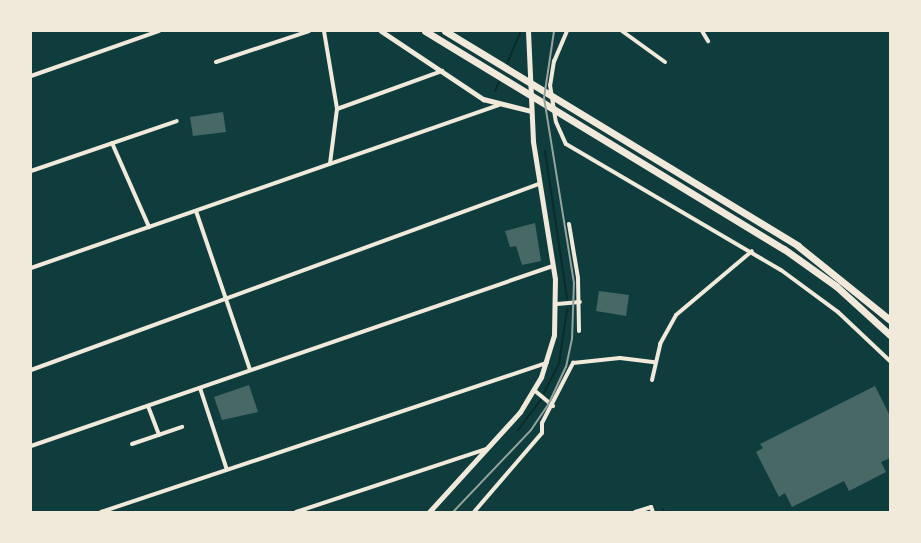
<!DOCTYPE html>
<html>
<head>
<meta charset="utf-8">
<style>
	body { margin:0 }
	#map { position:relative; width:921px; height:543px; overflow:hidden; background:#0f3d3e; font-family:Commissioner,sans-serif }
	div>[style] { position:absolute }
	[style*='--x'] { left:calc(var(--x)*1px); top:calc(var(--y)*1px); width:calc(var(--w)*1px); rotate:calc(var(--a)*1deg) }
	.stream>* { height:2px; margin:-1px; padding:0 1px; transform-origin:1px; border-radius:1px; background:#0a2a2b }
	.building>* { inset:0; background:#486865 }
	.minor>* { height:4px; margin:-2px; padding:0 2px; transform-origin:2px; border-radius:2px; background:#f1e9da }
	.secondary>* { height:5px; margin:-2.5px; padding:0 2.5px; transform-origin:2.5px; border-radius:2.5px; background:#f1e9da }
	.motorway>* { height:7px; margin:-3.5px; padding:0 3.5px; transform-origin:3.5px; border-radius:3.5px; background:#f1e9da }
	.rail>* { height:2px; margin:-1px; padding:0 1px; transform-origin:1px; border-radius:1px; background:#97a49c }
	span { translate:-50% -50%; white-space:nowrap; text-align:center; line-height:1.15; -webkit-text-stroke:5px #f1e9da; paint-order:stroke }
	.frame { position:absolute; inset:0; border:32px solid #f1e9da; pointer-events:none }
</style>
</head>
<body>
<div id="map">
	<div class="stream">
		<div style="--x:506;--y:66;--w:38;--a:-67"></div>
		<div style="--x:495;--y:91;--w:13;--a:-67"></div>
		<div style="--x:545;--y:151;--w:149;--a:81.5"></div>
		<div style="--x:544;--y:393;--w:34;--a:-63"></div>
		<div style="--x:559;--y:363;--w:54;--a:-81.4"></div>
		<div style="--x:518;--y:430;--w:39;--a:-53"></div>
		<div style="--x:663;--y:509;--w:3;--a:72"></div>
	</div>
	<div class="building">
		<div style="clip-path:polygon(223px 112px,226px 132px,193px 136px,190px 117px)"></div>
		<div style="clip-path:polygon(535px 223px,541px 261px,522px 265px,516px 246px,510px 247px,505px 231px)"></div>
		<div style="clip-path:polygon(599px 291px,629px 295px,626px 316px,596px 311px)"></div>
		<div style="clip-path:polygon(249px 385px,258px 412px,222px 420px,214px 397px)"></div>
		<div style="clip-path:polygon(875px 386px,890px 416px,890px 458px,881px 462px,886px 472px,849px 491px,844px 481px,792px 507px,785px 493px,779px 497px,756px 452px,763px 448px,760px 444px)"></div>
	</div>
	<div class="minor">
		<div style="--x:324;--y:31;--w:79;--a:80.5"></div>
		<div style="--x:337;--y:109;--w:55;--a:97.3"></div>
		<div style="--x:567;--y:31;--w:33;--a:113"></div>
		<div style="--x:554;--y:61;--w:24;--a:99"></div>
		<div style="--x:550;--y:85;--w:37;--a:81"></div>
		<div style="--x:556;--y:122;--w:24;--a:66"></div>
		<div style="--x:566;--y:144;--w:249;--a:30.4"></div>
		<div style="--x:781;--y:270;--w:71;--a:36.4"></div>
		<div style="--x:838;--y:312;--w:71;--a:43.3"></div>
		<div style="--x:622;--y:31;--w:53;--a:35.8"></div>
		<div style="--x:702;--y:31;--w:12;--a:59"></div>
		<div style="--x:216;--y:62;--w:98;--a:-18.4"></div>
		<div style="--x:31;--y:76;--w:136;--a:-19.4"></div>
		<div style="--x:337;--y:109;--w:112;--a:-19.9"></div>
		<div style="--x:112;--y:143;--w:92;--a:66.2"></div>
		<div style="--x:31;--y:171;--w:154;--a:-18.9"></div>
		<div style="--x:196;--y:211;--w:168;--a:71.2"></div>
		<div style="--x:569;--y:224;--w:55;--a:80.5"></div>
		<div style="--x:578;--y:278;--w:53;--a:88.9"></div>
		<div style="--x:31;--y:268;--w:495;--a:-19.2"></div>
		<div style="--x:557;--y:304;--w:23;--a:-5"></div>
		<div style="--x:31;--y:370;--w:541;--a:-20.11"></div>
		<div style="--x:652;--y:380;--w:37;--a:-77"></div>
		<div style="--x:660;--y:344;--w:33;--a:-61"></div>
		<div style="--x:676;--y:315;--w:99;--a:-40.1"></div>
		<div style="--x:200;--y:388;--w:86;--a:71.8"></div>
		<div style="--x:534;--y:390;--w:25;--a:40"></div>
		<div style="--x:148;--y:406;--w:31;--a:69"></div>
		<div style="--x:132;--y:444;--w:53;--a:-18.8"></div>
		<div style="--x:31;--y:446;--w:552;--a:-19.03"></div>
		<div style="--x:101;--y:512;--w:470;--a:-18.5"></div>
		<div style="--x:296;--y:512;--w:200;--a:-18.3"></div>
		<div style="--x:474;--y:512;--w:104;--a:-49.3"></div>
		<div style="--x:542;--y:433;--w:10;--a:-90"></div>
		<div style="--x:542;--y:423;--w:68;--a:-62.7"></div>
		<div style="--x:573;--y:363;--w:47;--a:-6.1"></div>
		<div style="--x:620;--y:358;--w:35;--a:7"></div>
		<div style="--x:635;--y:512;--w:17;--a:-17"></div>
		<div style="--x:651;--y:507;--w:5;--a:68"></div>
	</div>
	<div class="secondary">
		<div style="--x:381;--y:31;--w:123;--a:33.7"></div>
		<div style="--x:483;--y:99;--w:49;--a:14"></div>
		<div style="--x:429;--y:512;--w:135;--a:-47.7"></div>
		<div style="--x:520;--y:412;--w:41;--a:-59"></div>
		<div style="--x:541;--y:377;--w:44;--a:-72.8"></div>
		<div style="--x:554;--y:335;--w:56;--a:-89"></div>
		<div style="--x:555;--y:279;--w:140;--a:-99.1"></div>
		<div style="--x:533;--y:141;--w:110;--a:-92.6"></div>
	</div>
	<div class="motorway">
		<div style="--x:425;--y:31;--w:420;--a:31.3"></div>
		<div style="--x:784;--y:249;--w:64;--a:35.4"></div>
		<div style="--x:836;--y:286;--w:73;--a:42.2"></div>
		<div style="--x:445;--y:31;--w:413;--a:31.3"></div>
		<div style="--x:798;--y:246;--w:118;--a:38.8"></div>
	</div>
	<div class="rail">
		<div style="--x:453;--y:512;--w:113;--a:-46.4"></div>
		<div style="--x:531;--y:430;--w:32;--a:-56"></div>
		<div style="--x:549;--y:403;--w:40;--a:-65"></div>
		<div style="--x:566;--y:367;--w:29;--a:-78"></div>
		<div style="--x:572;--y:339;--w:56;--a:-88"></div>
		<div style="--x:574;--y:283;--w:187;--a:-99.2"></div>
		<div style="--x:544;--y:98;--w:68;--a:-81.5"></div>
	</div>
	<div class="frame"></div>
</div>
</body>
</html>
